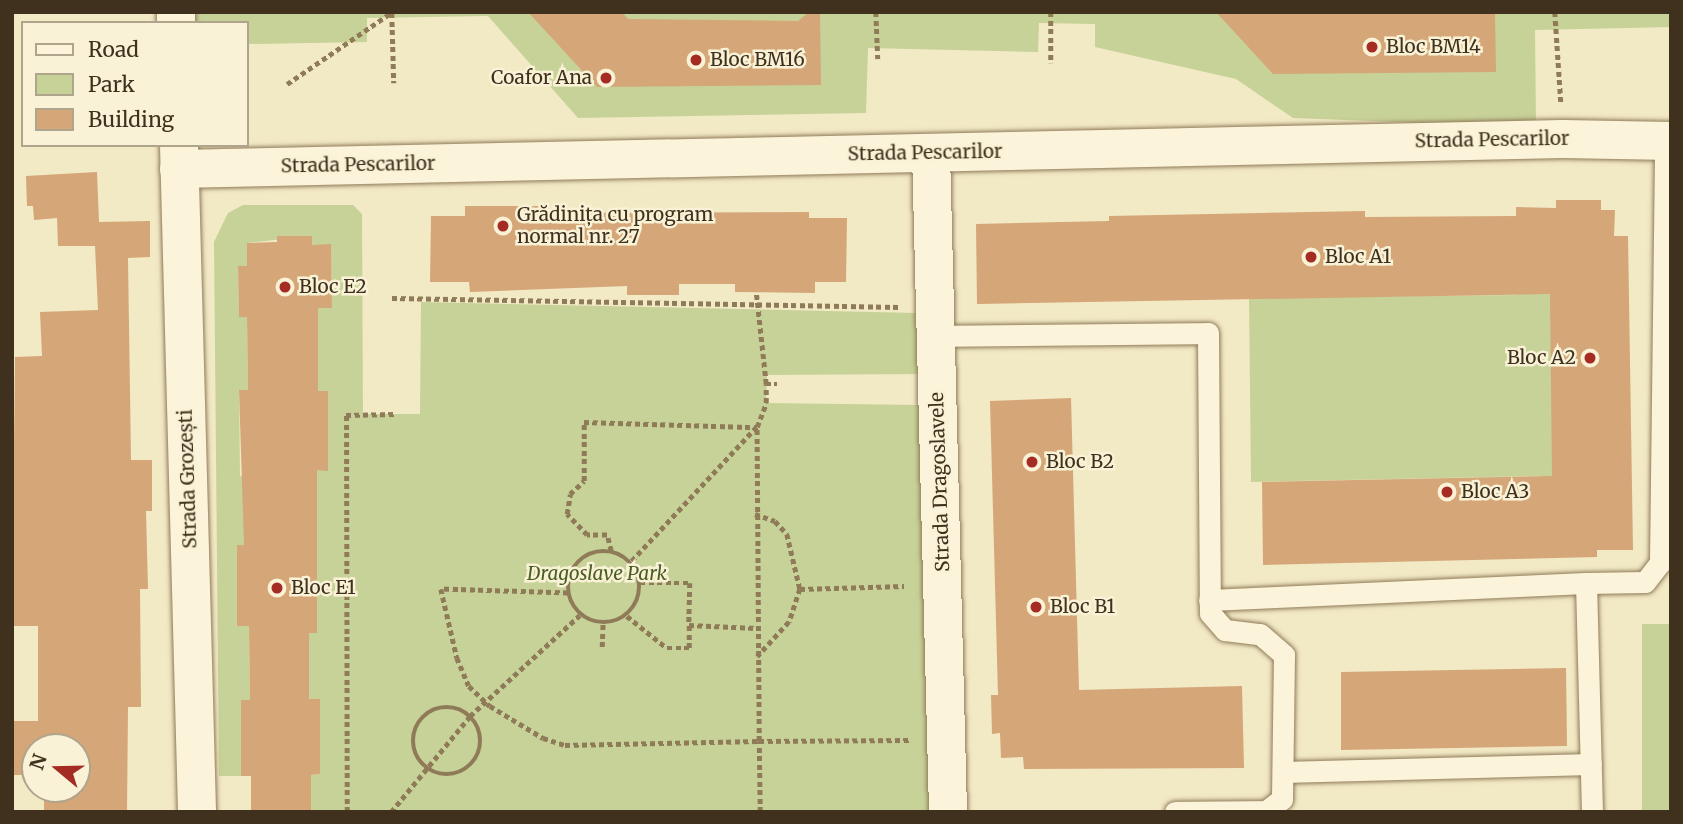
<!DOCTYPE html>
<html>
<head>
<meta charset="utf-8">
<style>
	body { margin:0 }
	#map { position:relative; width:1683px; height:824px; overflow:hidden; background:#f2e9c5; font-family:Merriweather,serif }
	div>[style] { position:absolute }
	[style*='--x'] { left:calc(var(--x)*1px); top:calc(var(--y)*1px); width:calc(var(--w)*1px); rotate:calc(var(--a)*1deg) }
	.green>* { inset:0; background:#c7d298 }
	.building>* { inset:0; background:#d4a678 }
	.path>* { height:4.5px; margin-top:-2.25px; transform-origin:0; background:repeating-linear-gradient(90deg,#907b59 0 5px,transparent 0 8.5px) }
	.path>.ring { margin:-2.25px; padding:0; box-sizing:content-box; background:none; border:4.5px solid #907b59; border-radius:50% }
	.roads { filter:drop-shadow(0 0 2px #907b59) drop-shadow(0 0 2px #907b59) }
	.service>* { height:21px; margin:-10.5px; padding:0 10.5px; transform-origin:10.5px; border-radius:10.5px; background:#fcf4da }
	.minor>* { height:38px; margin:-19px; padding:0 19px; transform-origin:19px; border-radius:19px; background:#fcf4da }
	.dots>* { width:19px; height:19px; translate:-50% -50%; box-sizing:border-box; border:4px solid #f9f2d6; border-radius:50% }
	span { translate:-50% -50%; white-space:nowrap; text-align:center; line-height:1.15; -webkit-text-stroke:5px #f9f2d6; paint-order:stroke }
	.poi-label { font-size:19px; color:#3f311e }
	.left { translate:0 -50%; text-align:left }
	.right { translate:-100% -50%; text-align:right }
	.street-label { font-size:19px; color:#3f311e }
	.park-label { font-size:19px; color:#4a5d23; font-style:italic }
	.frame { position:absolute; inset:0; border:14px solid #3f311e; pointer-events:none }
	.legend { position:absolute; left:21px; top:21px; width:228px; height:126px; box-sizing:border-box; background:#f9f2d6; border:2px solid #afa58c; margin:0; padding:9px 12px; list-style:none; font-size:21px; color:#3f311e }
	.legend li { display:flex; align-items:center; gap:14px; height:35px }
	.legend b { width:35px; border:2px solid #afa58c }
	.north { position:absolute; left:21px; top:733px; width:70px; height:70px; box-sizing:border-box; background:#f9f2d6; border:2px solid #afa58c; border-radius:50%; rotate:289deg; font-size:19px; font-weight:700; line-height:28px; text-align:center; color:#3f311e }
	.north::after { content:''; display:block; margin:auto; width:24px; height:32px; background:#a52c23; clip-path:polygon(50% 0,100% 100%,50% 72%,0 100%) }
</style>
</head>
<body>
<div id="map">
	<div class="green">
		<div style="clip-path:polygon(176px 12px,1671px 12px,1671px 27px,1535px 30px,1536px 127px,1293px 118px,1236px 79px,1095px 47px,1095px 24px,1039px 23px,1038px 52px,868px 48px,866px 113px,578px 118px,488px 16px,367px 18px,367px 42px,247px 44px,247px 23px,176px 23px)"></div>
		<div style="clip-path:polygon(243px 205px,353px 205px,362px 214px,363px 414px,420px 414px,421px 302px,916px 313px,920px 374px,767px 375px,766px 403px,919px 405px,933px 812px,311px 812px,311px 775px,320px 774px,320px 700px,309px 699px,309px 633px,317px 632px,317px 470px,328px 470px,328px 391px,318px 391px,318px 353px,306px 353px,305px 308px,332px 307px,331px 245px,312px 245px,311px 236px,247px 243px,247px 266px,238px 267px,239px 317px,247px 317px,248px 390px,239px 391px,240px 476px,252px 477px,244px 506px,244px 545px,237px 545px,237px 626px,249px 626px,250px 700px,241px 701px,241px 776px,219px 776px,214px 242px,228px 213px)"></div>
		<div style="clip-path:polygon(1554px 271px,1561px 480px,1540px 476px,1251px 482px,1249px 298px,1515px 295px)"></div>
		<div style="clip-path:polygon(1642px 624px,1671px 624px,1671px 812px,1642px 812px)"></div>
	</div>
	<div class="building">
		<div style="clip-path:polygon(528px 12px,622px 12px,628px 19px,798px 21px,809px 12px,820px 12px,821px 85px,597px 87px)"></div>
		<div style="clip-path:polygon(1216px 12px,1495px 12px,1496px 72px,1273px 74px)"></div>
		<div style="clip-path:polygon(97px 172px,99px 222px,150px 221px,150px 257px,128px 258px,131px 460px,152px 460px,152px 511px,146px 511px,148px 589px,140px 589px,141px 707px,128px 707px,127px 812px,44px 812px,44px 789px,77px 789px,77px 747px,35px 747px,35px 775px,13px 775px,14px 721px,38px 721px,38px 626px,12px 626px,15px 357px,42px 356px,40px 312px,98px 310px,95px 246px,58px 246px,57px 218px,34px 220px,33px 206px,27px 206px,26px 176px)"></div>
		<div style="clip-path:polygon(1556px 200px,1601px 200px,1601px 210px,1615px 210px,1614px 236px,1628px 236px,1633px 550px,1597px 550px,1597px 557px,1263px 565px,1262px 482px,1552px 476px,1550px 294px,977px 304px,976px 224px,1109px 221px,1109px 216px,1365px 211px,1365px 217px,1516px 216px,1516px 207px,1556px 208px)"></div>
		<div style="clip-path:polygon(465px 206px,540px 206px,540px 213px,809px 212px,809px 218px,847px 218px,846px 282px,815px 282px,815px 293px,735px 292px,735px 284px,679px 284px,679px 295px,627px 295px,627px 286px,470px 292px,469px 282px,430px 282px,431px 216px,465px 216px)"></div>
		<div style="clip-path:polygon(277px 236px,312px 236px,312px 245px,331px 244px,332px 308px,318px 308px,318px 391px,328px 391px,328px 471px,317px 470px,317px 633px,309px 633px,309px 699px,320px 699px,320px 774px,311px 775px,311px 812px,251px 812px,251px 776px,241px 776px,241px 700px,250px 700px,249px 626px,237px 626px,237px 545px,244px 545px,239px 390px,248px 390px,247px 317px,239px 317px,238px 266px,247px 266px,247px 243px,277px 242px)"></div>
		<div style="clip-path:polygon(1071px 398px,1079px 690px,1242px 686px,1244px 768px,1024px 769px,1023px 757px,1001px 758px,1000px 733px,992px 734px,991px 695px,998px 695px,990px 401px)"></div>
		<div style="clip-path:polygon(1566px 668px,1567px 746px,1341px 750px,1341px 672px)"></div>
	</div>
	<div class="path">
		<div style="--x:876;--y:12;--w:47;--a:87.6"></div>
		<div style="--x:1051;--y:12;--w:51;--a:90"></div>
		<div style="--x:1555;--y:12;--w:91;--a:86.2"></div>
		<div style="--x:392;--y:13;--w:70;--a:88.4"></div>
		<div style="--x:287;--y:84;--w:127;--a:-34.4"></div>
		<div style="--x:392;--y:298;--w:507;--a:1.02"></div>
		<div style="--x:766;--y:384;--w:11;--a:0"></div>
		<div style="--x:755;--y:514;--w:21;--a:19"></div>
		<div style="--x:775;--y:521;--w:18;--a:47"></div>
		<div style="--x:787;--y:534;--w:57;--a:76.7"></div>
		<div style="--x:800;--y:589;--w:35;--a:108"></div>
		<div style="--x:789;--y:622;--w:47;--a:132.4"></div>
		<div class="ring" style="left:568px;top:551px;width:67.5px;height:67.5px"></div>
		<div style="--x:611;--y:551;--w:16;--a:-104"></div>
		<div style="--x:607;--y:535;--w:20;--a:180"></div>
		<div style="--x:587;--y:535;--w:29;--a:-134"></div>
		<div style="--x:567;--y:514;--w:20;--a:-81"></div>
		<div style="--x:570;--y:494;--w:19;--a:-43"></div>
		<div style="--x:584;--y:481;--w:59;--a:-90"></div>
		<div style="--x:584;--y:422;--w:173;--a:1.7"></div>
		<div style="--x:757;--y:427;--w:26;--a:-69"></div>
		<div style="--x:766;--y:403;--w:19;--a:-90"></div>
		<div style="--x:766;--y:384;--w:93;--a:-96.2"></div>
		<div style="--x:640;--y:583;--w:50;--a:0"></div>
		<div style="--x:690;--y:583;--w:42;--a:91.4"></div>
		<div style="--x:689;--y:625;--w:67;--a:2.6"></div>
		<div style="--x:800;--y:589;--w:104;--a:-1.7"></div>
		<div style="--x:568;--y:593;--w:127;--a:-178.2"></div>
		<div style="--x:441;--y:589;--w:71;--a:76.9"></div>
		<div style="--x:457;--y:658;--w:30;--a:67"></div>
		<div style="--x:469;--y:686;--w:29;--a:44"></div>
		<div style="--x:490;--y:706;--w:62;--a:31.1"></div>
		<div style="--x:543;--y:738;--w:23;--a:18"></div>
		<div style="--x:565;--y:745;--w:194;--a:-1.2"></div>
		<div style="--x:759;--y:741;--w:314;--a:-90.4"></div>
		<div style="--x:757;--y:427;--w:185;--a:133"></div>
		<div style="--x:627;--y:616;--w:51;--a:38.7"></div>
		<div style="--x:667;--y:648;--w:22;--a:0"></div>
		<div style="--x:689;--y:648;--w:23;--a:-90"></div>
		<div style="--x:602;--y:647;--w:23;--a:-88"></div>
		<div class="ring" style="left:413px;top:707px;width:63.5px;height:63.5px"></div>
		<div style="--x:347;--y:812;--w:397;--a:-90.1"></div>
		<div style="--x:346;--y:415;--w:50;--a:-1.1"></div>
		<div style="--x:391;--y:812;--w:124;--a:-50.5"></div>
		<div style="--x:470;--y:716;--w:149;--a:-42.6"></div>
		<div style="--x:760;--y:812;--w:71;--a:-90.8"></div>
		<div style="--x:759;--y:741;--w:151;--a:-0.4"></div>
	</div>
	<div class="roads">
		<div class="service">
			<div style="--x:936;--y:336;--w:272;--a:-0.6"></div>
			<div style="--x:1208;--y:333;--w:280;--a:89.6"></div>
			<div style="--x:1210;--y:613;--w:23;--a:49"></div>
			<div style="--x:1225;--y:630;--w:35;--a:7"></div>
			<div style="--x:1260;--y:634;--w:32;--a:41"></div>
			<div style="--x:1284;--y:655;--w:144;--a:90.8"></div>
			<div style="--x:1282;--y:799;--w:20;--a:143"></div>
			<div style="--x:1266;--y:811;--w:91;--a:179.4"></div>
			<div style="--x:1209;--y:600;--w:377;--a:-2.6"></div>
			<div style="--x:1283;--y:772;--w:308;--a:-1.5"></div>
			<div style="--x:1592;--y:812;--w:229;--a:-91.5"></div>
			<div style="--x:1586;--y:583;--w:59;--a:-1"></div>
			<div style="--x:1645;--y:582;--w:24;--a:-52"></div>
			<div style="--x:1660;--y:563;--w:423;--a:-89.3"></div>
		</div>
		<div class="minor">
			<div style="--x:176;--y:12;--w:11;--a:90"></div>
			<div style="--x:179;--y:145;--w:667;--a:88.45"></div>
			<div style="--x:931;--y:153;--w:659;--a:88.52"></div>
			<div style="--x:179;--y:169;--w:1384;--a:-1.24"></div>
			<div style="--x:1563;--y:139;--w:108;--a:1.1"></div>
		</div>
	</div>
	<div class="dots">
		<div style="left:1372px;top:47px;background:#a52c23"></div>
		<div style="left:696px;top:60px;background:#a52c23"></div>
		<div style="left:606px;top:78px;background:#a52c23"></div>
		<div style="left:503px;top:226px;background:#a52c23"></div>
		<div style="left:1311px;top:257px;background:#a52c23"></div>
		<div style="left:285px;top:287px;background:#a52c23"></div>
		<div style="left:1590px;top:358px;background:#a52c23"></div>
		<div style="left:1032px;top:462px;background:#a52c23"></div>
		<div style="left:1447px;top:492px;background:#a52c23"></div>
		<div style="left:277px;top:588px;background:#a52c23"></div>
		<div style="left:1036px;top:607px;background:#a52c23"></div>
	</div>
	<div class="poi-label">
		<span class="left" style="left:1386px;top:47px">Bloc BM14</span>
		<span class="left" style="left:710px;top:60px">Bloc BM16</span>
		<span class="right" style="left:592px;top:78px">Coafor Ana</span>
		<span class="left" style="left:517px;top:226px">Grădinița cu program<br>normal nr. 27</span>
		<span class="left" style="left:1325px;top:257px">Bloc A1</span>
		<span class="left" style="left:299px;top:287px">Bloc E2</span>
		<span class="right" style="left:1576px;top:358px">Bloc A2</span>
		<span class="left" style="left:1046px;top:462px">Bloc B2</span>
		<span class="left" style="left:1461px;top:492px">Bloc A3</span>
		<span class="left" style="left:291px;top:588px">Bloc E1</span>
		<span class="left" style="left:1050px;top:607px">Bloc B1</span>
	</div>
	<div class="street-label">
		<span style="left:1492px;top:140px;rotate:-1deg">Strada Pescarilor</span>
		<span style="left:925px;top:153px;rotate:-1deg">Strada Pescarilor</span>
		<span style="left:358px;top:165px;rotate:-1deg">Strada Pescarilor</span>
		<span style="left:188px;top:479px;rotate:-92deg">Strada Grozești</span>
		<span style="left:940px;top:482px;rotate:-92deg">Strada Dragoslavele</span>
	</div>
	<div class="park-label">
		<span style="left:597px;top:574px">Dragoslave Park</span>
	</div>
	<div class="frame"></div>
	<ul class="legend">
	<li><b style="height:9px;background:#fcf4da"></b>Road</li>
	<li><b style="height:19px;background:#c7d298"></b>Park</li>
	<li><b style="height:19px;background:#d4a678"></b>Building</li>
	</ul>
	<div class="north">N</div>
</div>
</body>
</html>
